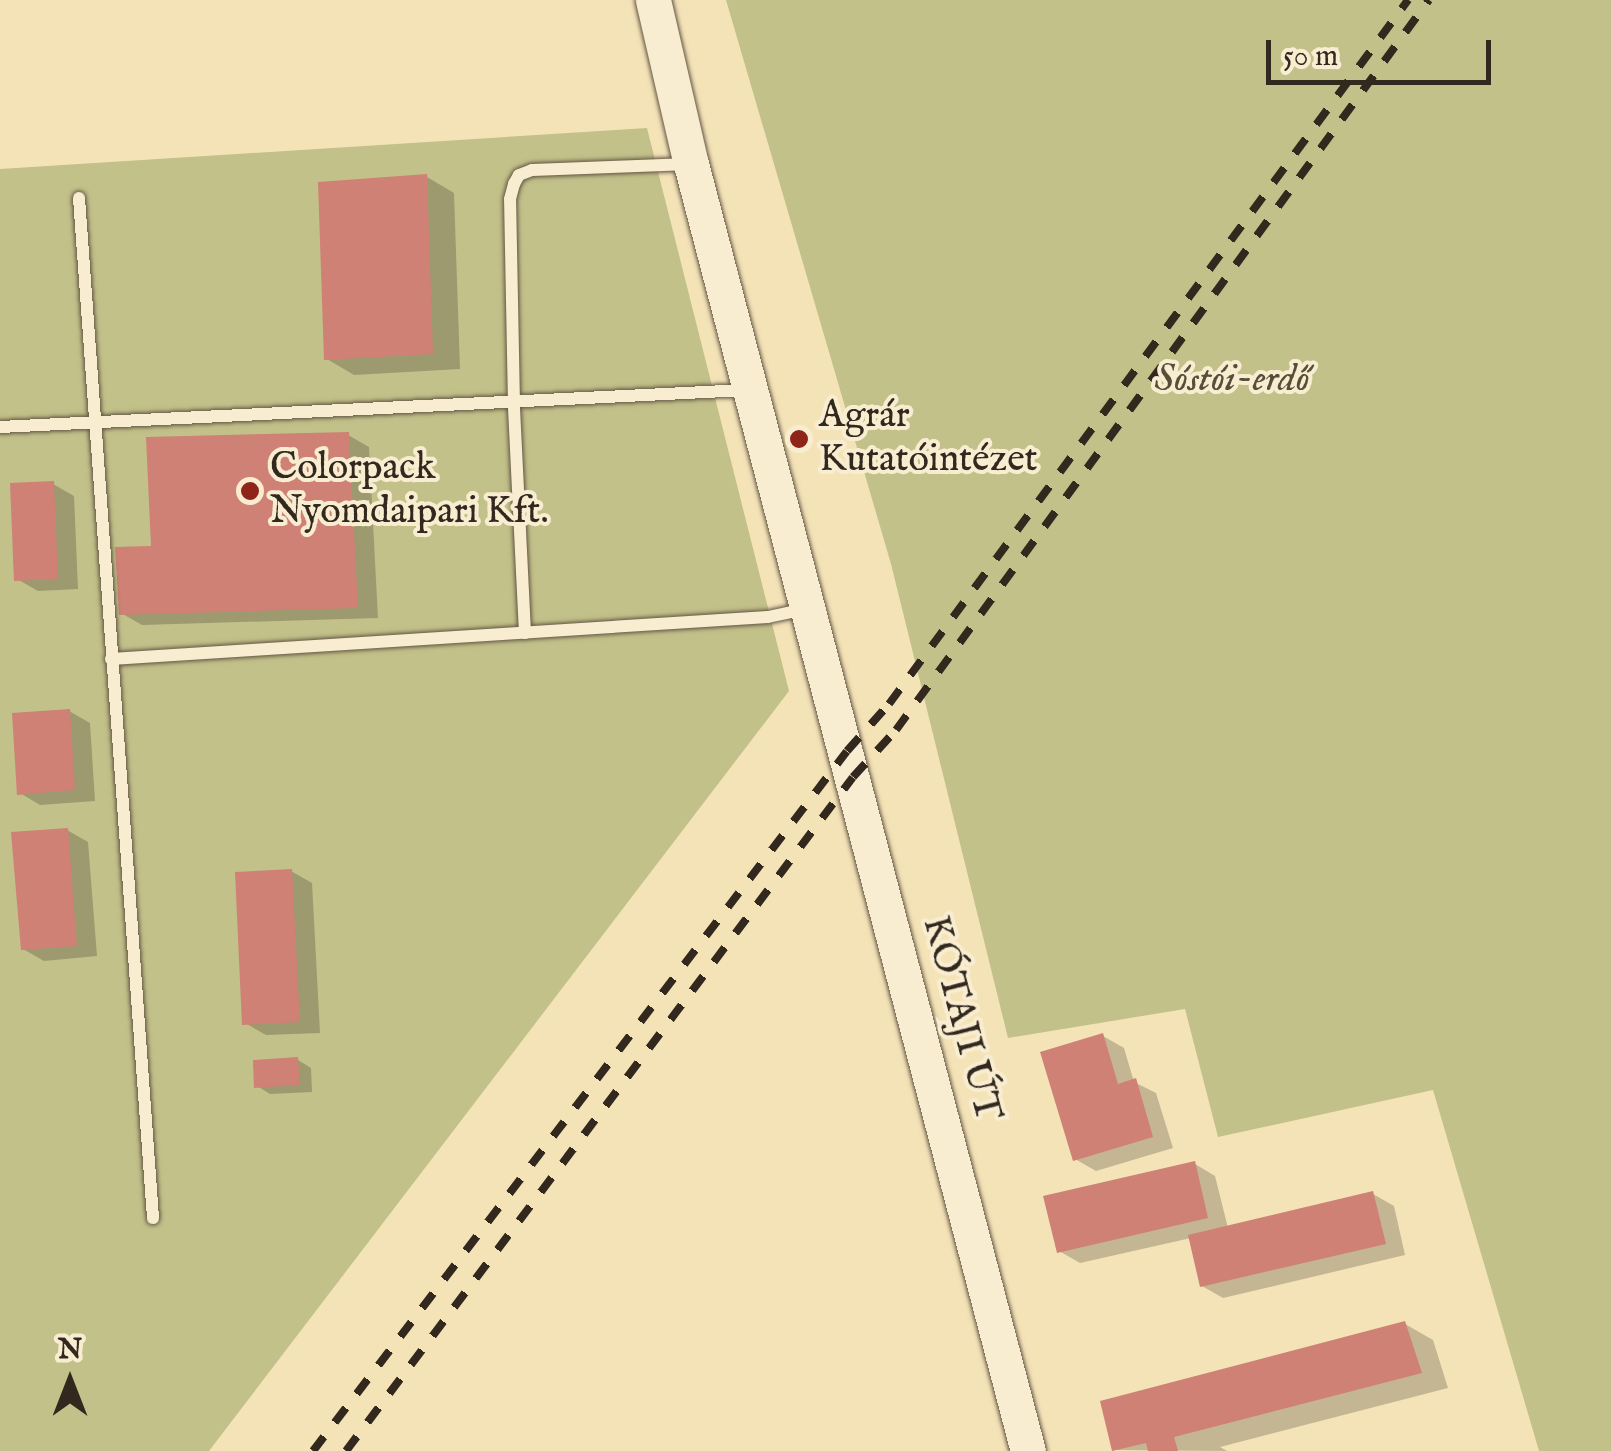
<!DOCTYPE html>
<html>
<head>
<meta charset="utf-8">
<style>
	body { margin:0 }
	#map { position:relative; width:1611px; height:1451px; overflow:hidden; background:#f5e3b8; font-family:"IM FELL English",serif }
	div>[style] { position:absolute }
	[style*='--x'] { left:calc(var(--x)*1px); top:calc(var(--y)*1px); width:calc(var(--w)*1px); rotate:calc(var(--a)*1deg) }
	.green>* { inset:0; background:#c3c18a }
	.shadow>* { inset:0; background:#0003 }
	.building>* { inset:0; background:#ce8174 }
	.roads { filter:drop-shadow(0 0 2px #635744) drop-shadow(0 0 2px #635744) }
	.service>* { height:12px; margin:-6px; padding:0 6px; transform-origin:6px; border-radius:6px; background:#f8edd1 }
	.secondary>* { height:35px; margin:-17.5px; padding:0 17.5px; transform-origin:17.5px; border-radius:17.5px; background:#f8edd1 }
	.rail>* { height:8px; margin-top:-4px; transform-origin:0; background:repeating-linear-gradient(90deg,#32281e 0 18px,transparent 0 36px) }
	.dots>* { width:28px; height:28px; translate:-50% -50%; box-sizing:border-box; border:5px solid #f8edd1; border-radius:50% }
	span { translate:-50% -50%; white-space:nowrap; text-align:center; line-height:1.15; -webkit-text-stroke:8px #f8edd1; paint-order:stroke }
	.park-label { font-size:38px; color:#564e39; font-style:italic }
	.poi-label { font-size:38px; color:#32281e }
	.left { translate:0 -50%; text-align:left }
	.street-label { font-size:38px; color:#32281e }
	.north { position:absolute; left:20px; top:1331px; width:100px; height:100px; -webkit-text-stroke:8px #f8edd1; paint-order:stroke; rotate:0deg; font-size:28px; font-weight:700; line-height:40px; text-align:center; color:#32281e }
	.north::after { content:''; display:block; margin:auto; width:35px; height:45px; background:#32281e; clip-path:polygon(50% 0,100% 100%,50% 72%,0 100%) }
	.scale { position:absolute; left:1266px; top:40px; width:225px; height:45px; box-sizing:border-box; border:5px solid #32281e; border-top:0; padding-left:12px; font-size:30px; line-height:35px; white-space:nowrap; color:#32281e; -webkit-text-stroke:8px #f8edd1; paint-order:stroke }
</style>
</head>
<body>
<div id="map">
	<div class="green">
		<div style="clip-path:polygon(726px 0,1611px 0,1611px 1451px,1539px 1451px,1433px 1090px,1218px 1137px,1185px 1009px,1008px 1038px,891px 564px)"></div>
		<div style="clip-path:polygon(647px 128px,789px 691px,209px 1451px,0 1451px,0 169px)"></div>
	</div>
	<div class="shadow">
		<div style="clip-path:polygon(427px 177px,454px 193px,460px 369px,354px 375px,327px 359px)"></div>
		<div style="clip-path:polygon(348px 435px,369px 447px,378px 618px,142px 625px,121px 613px,153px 548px)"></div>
		<div style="clip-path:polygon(53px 484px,74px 496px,78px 589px,38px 591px,17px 579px)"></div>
		<div style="clip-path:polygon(69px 711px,90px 723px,95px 801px,40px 805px,20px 793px)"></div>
		<div style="clip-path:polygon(67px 830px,88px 842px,97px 956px,44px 961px,23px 949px)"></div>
		<div style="clip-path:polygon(291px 871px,312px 883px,320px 1033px,266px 1035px,245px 1023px)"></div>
		<div style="clip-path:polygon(1103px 1036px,1124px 1048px,1134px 1082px,1156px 1093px,1173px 1148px,1096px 1171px,1075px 1159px)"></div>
		<div style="clip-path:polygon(298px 1060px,311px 1068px,312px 1092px,270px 1094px,257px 1086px)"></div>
		<div style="clip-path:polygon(1195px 1164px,1215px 1176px,1228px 1228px,1373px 1194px,1394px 1206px,1405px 1255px,1223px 1298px,1202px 1286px,1191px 1238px,1080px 1263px,1059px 1251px)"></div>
		<div style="clip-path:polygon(1405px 1324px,1433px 1340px,1448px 1388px,1220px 1447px,1227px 1451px,1115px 1450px)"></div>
	</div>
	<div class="building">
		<div style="clip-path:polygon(427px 174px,433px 354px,324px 360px,318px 182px)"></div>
		<div style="clip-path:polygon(349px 432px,358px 608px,119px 615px,115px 547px,151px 546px,146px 437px)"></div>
		<div style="clip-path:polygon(54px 481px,58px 579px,14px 581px,10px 483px)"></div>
		<div style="clip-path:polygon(70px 709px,75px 790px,17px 795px,12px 713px)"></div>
		<div style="clip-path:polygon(68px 828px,77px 946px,21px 950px,11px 832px)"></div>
		<div style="clip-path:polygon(292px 869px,300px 1022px,242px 1025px,235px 872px)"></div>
		<div style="clip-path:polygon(1103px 1033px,1118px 1084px,1136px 1078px,1153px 1137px,1073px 1161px,1040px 1052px)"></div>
		<div style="clip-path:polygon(298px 1057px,300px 1085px,254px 1088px,253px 1060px)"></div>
		<div style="clip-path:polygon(1195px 1161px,1208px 1218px,1057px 1253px,1043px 1196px)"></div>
		<div style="clip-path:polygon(1373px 1191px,1386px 1244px,1200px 1287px,1188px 1235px)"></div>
		<div style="clip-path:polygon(1405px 1321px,1422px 1373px,1174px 1437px,1178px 1451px,1148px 1451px,1146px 1443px,1112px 1451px,1100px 1401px)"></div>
	</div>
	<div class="roads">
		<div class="service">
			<div style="--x:79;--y:198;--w:1023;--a:85.85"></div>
			<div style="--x:0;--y:427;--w:746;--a:-2.84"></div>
			<div style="--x:525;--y:633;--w:228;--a:-92.8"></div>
			<div style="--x:514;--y:405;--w:206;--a:-91.1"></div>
			<div style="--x:510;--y:199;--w:16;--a:-75"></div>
			<div style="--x:514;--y:184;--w:10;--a:-61"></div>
			<div style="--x:519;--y:175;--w:14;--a:-21"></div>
			<div style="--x:532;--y:170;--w:158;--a:-2.2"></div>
			<div style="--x:111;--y:659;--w:658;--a:-3.66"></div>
			<div style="--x:768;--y:617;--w:39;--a:-12"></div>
		</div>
		<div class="secondary">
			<div style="--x:653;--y:0;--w:168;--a:77"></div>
			<div style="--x:691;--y:164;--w:1330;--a:75.33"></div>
		</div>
	</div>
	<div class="rail">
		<div style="--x:313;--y:1451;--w:880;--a:-52.66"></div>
		<div style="--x:847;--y:751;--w:63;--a:-48.2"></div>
		<div style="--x:889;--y:704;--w:875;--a:-53.6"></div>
		<div style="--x:346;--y:1451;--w:843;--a:-53.05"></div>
		<div style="--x:853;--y:777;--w:64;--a:-47.5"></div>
		<div style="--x:896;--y:730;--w:904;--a:-53.87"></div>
	</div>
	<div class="dots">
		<div style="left:799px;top:439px;background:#8f2418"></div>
		<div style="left:250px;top:491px;background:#8f2418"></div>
	</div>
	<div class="park-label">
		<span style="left:1232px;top:381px">Sóstói-erdő</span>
	</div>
	<div class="poi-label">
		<span class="left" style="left:819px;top:439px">Agrár<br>Kutatóintézet</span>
		<span class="left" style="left:270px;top:491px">Colorpack<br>Nyomdaipari Kft.</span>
	</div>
	<div class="street-label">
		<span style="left:960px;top:1019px;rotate:75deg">KÓTAJI ÚT</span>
	</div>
	<div class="north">N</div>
	<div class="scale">50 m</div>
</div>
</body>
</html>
